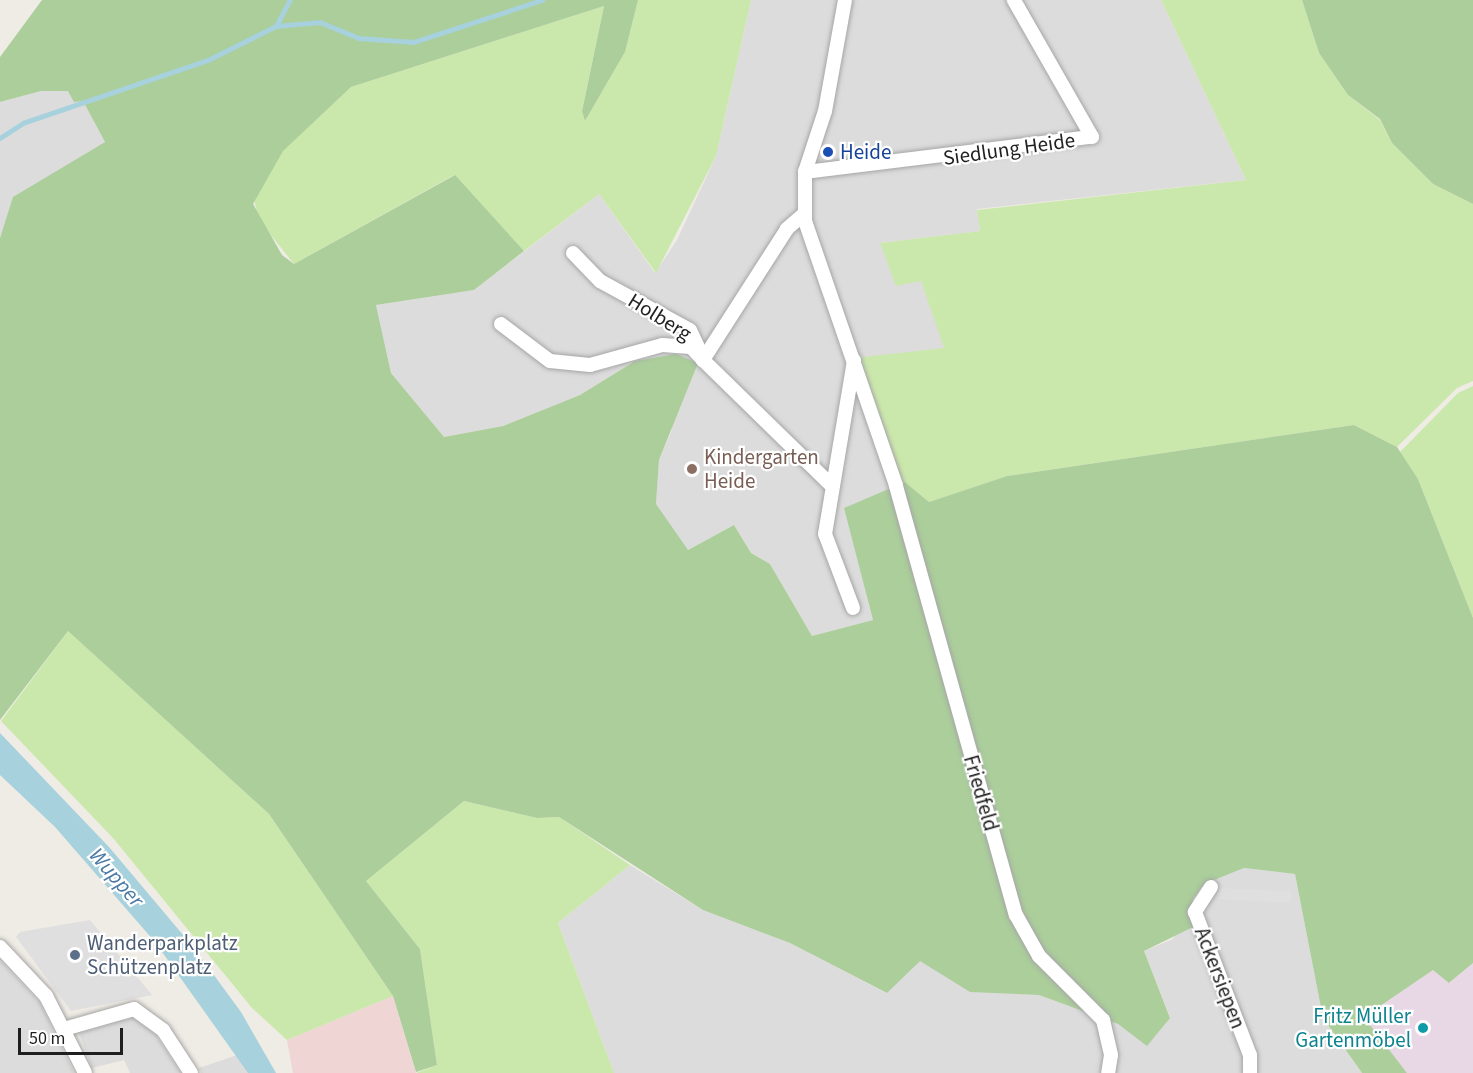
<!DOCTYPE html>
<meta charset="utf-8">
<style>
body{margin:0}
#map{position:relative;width:1473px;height:1073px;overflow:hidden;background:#efece5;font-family:"Source Sans 3",sans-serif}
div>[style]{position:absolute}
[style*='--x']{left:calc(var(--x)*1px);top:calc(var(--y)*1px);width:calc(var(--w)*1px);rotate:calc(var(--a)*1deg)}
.residential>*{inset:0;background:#dddcdc}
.commercial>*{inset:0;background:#f0d5d5}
.industrial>*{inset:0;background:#e8d7e5}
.grass>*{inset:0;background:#cbe8ac}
.forest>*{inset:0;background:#abce9b}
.parking>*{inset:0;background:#dfdfdf}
.water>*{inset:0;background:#a7d1dc}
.stream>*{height:4.5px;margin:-2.25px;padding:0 2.25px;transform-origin:2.25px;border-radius:2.25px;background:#a7d1dc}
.roads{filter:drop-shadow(0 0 2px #a6a6a6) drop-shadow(0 0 2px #a6a6a6)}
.minor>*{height:14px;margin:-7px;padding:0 7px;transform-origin:7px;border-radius:7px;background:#fff}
.dots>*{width:16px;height:16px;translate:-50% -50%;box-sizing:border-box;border:3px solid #fff;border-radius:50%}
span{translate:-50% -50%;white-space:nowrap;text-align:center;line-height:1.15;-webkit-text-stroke:4.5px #fff;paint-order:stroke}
.street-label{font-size:21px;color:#1f1f1f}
.transit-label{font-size:21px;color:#164399}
.left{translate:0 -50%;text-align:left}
.education-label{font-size:21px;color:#785e54}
.service-label{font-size:21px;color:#4e5e75}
.culture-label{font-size:21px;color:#0d838f}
.right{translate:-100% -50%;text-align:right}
.water-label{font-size:22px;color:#4a7aa4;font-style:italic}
.scale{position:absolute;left:18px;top:1028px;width:105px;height:27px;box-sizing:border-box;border:3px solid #1f1f1f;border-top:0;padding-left:8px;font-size:18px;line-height:21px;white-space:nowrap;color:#1f1f1f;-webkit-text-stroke:4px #fff;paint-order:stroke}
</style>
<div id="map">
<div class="residential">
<div style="clip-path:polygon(751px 0,1161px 0,1246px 180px,977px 209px,980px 231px,880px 243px,921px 280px,945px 348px,896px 486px,845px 508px,873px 620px,812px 636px,770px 564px,751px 553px,734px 525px,688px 550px,673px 532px,656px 504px,659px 460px,672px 430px,635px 361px,580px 395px,503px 426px,444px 437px,391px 373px,376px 305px,474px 290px,599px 194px,655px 273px,677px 240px,716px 156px)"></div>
<div style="clip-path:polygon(41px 91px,68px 91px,83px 101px,105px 142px,14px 197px,0 238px,0 102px)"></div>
<div style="clip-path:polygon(630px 865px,703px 910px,790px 943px,886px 993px,920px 960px,970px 991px,1039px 995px,1118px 1024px,1147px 1045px,1170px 1017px,1144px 951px,1173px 939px,1204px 884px,1244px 868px,1295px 874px,1323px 1018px,1362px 1073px,614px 1073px,558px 923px)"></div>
<div style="clip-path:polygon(0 960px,40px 1003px,74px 1073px,0 1073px)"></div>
<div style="clip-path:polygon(129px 1015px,149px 1025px,181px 1073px,130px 1073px,124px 1060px,92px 1068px,77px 1028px)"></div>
<div style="clip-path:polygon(237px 1055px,248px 1073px,201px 1073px,199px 1068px)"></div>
</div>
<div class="commercial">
<div style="clip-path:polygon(393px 996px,416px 1073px,293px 1073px,287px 1040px)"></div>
</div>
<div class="industrial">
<div style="clip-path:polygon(1473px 963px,1473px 1073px,1407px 1073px,1364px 1017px,1433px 970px,1450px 983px)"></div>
</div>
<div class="grass">
<div style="clip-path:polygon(638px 0,751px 0,716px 156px,656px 273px,599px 194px,524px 251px,454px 175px,294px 264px,258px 219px,254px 198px,282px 151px,351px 87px,604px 6px,582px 110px,585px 121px,625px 52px)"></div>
<div style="clip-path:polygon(1161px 0,1302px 0,1319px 53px,1348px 95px,1380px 120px,1392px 143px,1433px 184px,1473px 204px,1473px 381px,1457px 388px,1397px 447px,1354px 425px,1007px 476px,929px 502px,905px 482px,896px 486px,854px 358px,944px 348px,921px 281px,896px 286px,880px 243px,980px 231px,977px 210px,1246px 180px)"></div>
<div style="clip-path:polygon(1473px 386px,1473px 618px,1418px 479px,1400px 452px,1458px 393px)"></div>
<div style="clip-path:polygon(68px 631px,269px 814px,393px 996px,287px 1040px,252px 1008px,113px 838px,1px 721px)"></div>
<div style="clip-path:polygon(464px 801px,537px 818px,559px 817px,630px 865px,558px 923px,614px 1073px,416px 1073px,437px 1065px,420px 949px,366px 881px)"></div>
</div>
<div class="forest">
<div style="clip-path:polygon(42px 0,638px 0,625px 52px,585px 121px,582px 111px,604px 6px,351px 87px,283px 151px,253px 204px,282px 255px,294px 264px,455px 175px,524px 251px,474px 290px,376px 305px,391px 373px,444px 437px,503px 426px,580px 395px,635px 361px,676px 354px,698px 363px,659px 460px,656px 504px,688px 550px,734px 525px,751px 553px,770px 564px,812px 636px,873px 620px,844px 508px,905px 482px,929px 502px,1007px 476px,1354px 425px,1397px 447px,1418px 479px,1473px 618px,1473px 963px,1449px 983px,1433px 970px,1364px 1017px,1407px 1073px,1362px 1073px,1323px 1018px,1295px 874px,1244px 868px,1204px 884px,1193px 899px,1195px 926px,1144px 951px,1170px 1018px,1147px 1046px,1118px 1024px,1039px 995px,970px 992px,920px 961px,887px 993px,790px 943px,703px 910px,559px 817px,537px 818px,464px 801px,366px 881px,420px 949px,437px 1065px,416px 1072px,393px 996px,269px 814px,68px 631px,0 720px,0 238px,13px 197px,105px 142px,83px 101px,74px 102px,68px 91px,41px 91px,0 102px,0 57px)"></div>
<div style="clip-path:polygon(1302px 0,1473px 0,1473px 204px,1433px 184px,1392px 143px,1380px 119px,1348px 95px,1319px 53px)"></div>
</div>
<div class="parking">
<div style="clip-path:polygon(1217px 888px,1291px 891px,1291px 903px,1218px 899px)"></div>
<div style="clip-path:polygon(90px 920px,152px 995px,71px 1011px,16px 937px,20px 932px)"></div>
</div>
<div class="water">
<div style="clip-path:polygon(0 733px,109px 847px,194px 948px,241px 1012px,276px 1073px,248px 1073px,155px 942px,55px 827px,0 775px)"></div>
</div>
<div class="stream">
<div style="--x:276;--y:26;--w:30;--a:-62"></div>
<div style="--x:0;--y:138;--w:27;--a:-33"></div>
<div style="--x:23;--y:123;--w:195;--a:-18.8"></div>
<div style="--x:208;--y:60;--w:76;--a:-26.6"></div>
<div style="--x:276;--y:26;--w:44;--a:-5.2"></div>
<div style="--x:320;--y:22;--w:42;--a:22.3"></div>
<div style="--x:359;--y:38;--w:55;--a:4.2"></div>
<div style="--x:414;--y:42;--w:135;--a:-18.2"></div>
</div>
<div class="roads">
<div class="minor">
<div style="--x:845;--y:0;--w:113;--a:100.2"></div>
<div style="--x:825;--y:111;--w:64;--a:108.2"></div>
<div style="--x:805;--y:172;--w:49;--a:90"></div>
<div style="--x:805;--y:221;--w:280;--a:71"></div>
<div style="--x:896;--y:486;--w:445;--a:74.4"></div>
<div style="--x:1016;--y:915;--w:47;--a:60.7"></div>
<div style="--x:1039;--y:956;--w:91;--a:45"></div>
<div style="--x:1103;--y:1020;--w:36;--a:77"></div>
<div style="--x:1111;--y:1055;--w:18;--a:99"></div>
<div style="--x:805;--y:172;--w:289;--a:-7"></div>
<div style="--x:1092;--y:137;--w:158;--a:-119.7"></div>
<div style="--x:804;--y:214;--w:23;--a:139"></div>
<div style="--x:787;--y:229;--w:156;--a:122.7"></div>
<div style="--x:703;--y:360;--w:177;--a:44.3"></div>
<div style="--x:573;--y:253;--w:39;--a:46"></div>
<div style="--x:600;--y:281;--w:102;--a:28.6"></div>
<div style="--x:690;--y:330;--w:31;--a:65"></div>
<div style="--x:501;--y:324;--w:61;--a:37.1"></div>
<div style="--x:550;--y:361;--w:40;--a:5.7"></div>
<div style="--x:590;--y:365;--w:75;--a:-15.5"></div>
<div style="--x:662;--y:345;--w:29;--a:4"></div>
<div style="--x:691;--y:347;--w:18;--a:47"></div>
<div style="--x:853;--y:608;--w:79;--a:-110.7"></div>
<div style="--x:825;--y:534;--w:176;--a:-80.5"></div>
<div style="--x:1211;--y:887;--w:30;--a:123"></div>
<div style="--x:1195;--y:912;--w:153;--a:69"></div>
<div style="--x:1250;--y:1055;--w:18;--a:90"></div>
<div style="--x:0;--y:947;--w:67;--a:46.8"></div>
<div style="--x:46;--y:996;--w:86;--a:63.1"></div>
<div style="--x:64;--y:1029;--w:73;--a:-15.9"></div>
<div style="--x:134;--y:1009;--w:36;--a:36"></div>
<div style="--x:163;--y:1030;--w:51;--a:56.9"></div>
</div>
</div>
<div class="dots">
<div style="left:828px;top:152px;background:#1a4fb4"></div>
<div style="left:692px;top:469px;background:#8d6e63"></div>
<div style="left:75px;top:955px;background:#5c6f8a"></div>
<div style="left:1423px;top:1028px;background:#0f9aa8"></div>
</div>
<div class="street-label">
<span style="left:1009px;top:149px;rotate:-8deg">Siedlung Heide</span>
<span style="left:660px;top:317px;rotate:32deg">Holberg</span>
<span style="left:981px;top:793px;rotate:74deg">Friedfeld</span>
<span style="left:1220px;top:978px;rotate:69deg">Ackersiepen</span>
</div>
<div class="transit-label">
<span class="left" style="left:840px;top:152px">Heide</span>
</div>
<div class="education-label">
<span class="left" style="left:704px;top:469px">Kindergarten<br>Heide</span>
</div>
<div class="service-label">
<span class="left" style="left:87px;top:955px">Wanderparkplatz<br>Schützenplatz</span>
</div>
<div class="culture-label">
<span class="right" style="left:1411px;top:1028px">Fritz Müller<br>Gartenmöbel</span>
</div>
<div class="water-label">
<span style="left:116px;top:878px;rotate:49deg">Wupper</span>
</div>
<div class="scale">50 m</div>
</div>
